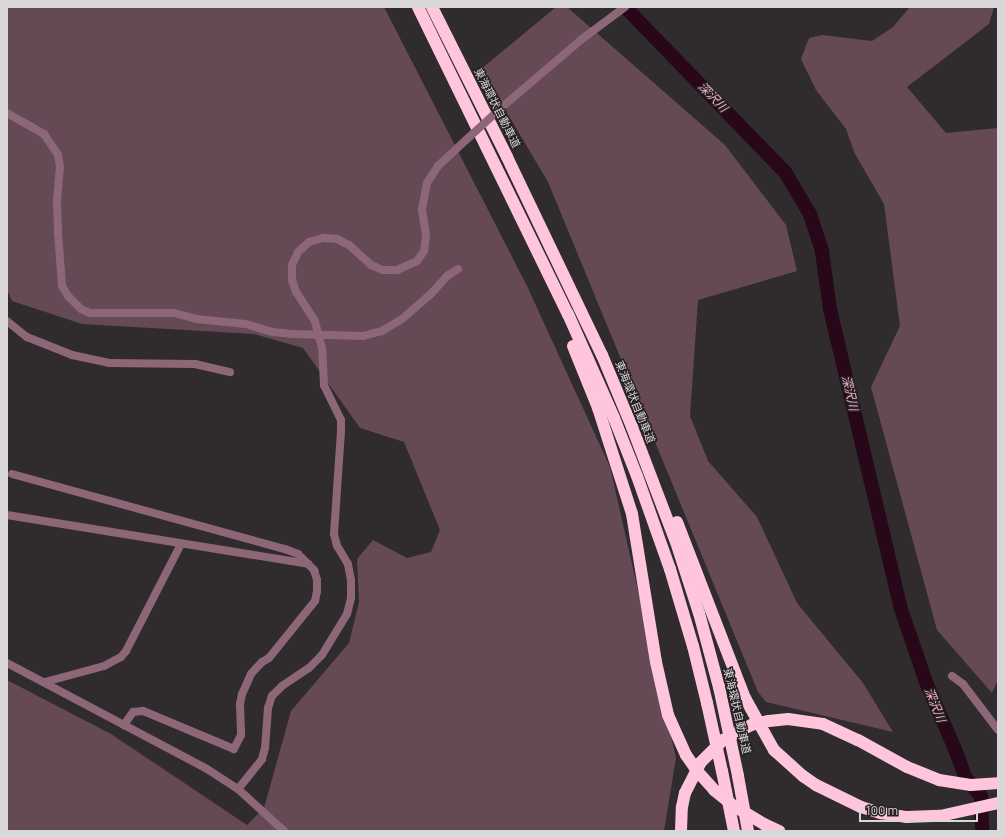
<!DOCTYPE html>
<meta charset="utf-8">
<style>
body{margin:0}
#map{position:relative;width:1005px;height:838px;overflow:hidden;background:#302b2d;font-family:Manrope,"Noto Sans JP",sans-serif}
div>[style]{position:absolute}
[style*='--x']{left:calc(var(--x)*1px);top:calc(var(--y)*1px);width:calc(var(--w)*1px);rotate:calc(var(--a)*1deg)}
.green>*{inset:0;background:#654955}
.river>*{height:14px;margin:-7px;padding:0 7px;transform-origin:7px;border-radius:7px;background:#270718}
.minor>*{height:8px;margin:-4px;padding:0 4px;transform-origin:4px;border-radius:4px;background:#8d6778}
.tertiary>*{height:8px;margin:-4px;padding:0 4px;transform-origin:4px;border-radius:4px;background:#8d6778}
.motorway>*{height:12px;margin:-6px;padding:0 6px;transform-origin:6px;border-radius:6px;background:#fec5dd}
.tertiary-bridge>*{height:8px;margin:-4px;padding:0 4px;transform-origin:4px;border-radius:4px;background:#8d6778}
.motorway-bridge>*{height:12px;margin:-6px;padding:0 6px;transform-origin:6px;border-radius:6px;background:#fec5dd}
span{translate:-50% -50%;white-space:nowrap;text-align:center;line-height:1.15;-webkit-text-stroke:3px #262123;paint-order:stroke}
.street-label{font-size:11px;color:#dad7d8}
.water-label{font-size:12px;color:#f2adcb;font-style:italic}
.frame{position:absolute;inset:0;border:8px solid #dad7d8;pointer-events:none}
.scale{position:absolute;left:859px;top:804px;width:119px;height:18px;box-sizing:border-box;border:2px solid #dad7d8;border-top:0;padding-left:5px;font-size:12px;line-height:14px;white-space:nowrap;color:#dad7d8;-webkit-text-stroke:3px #262123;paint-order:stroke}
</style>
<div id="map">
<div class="green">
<div style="clip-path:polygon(7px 7px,384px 7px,527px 286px,610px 467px,676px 758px,664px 831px,7px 831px,7px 680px,111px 734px,247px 825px,264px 808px,291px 711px,349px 643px,359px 602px,357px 559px,373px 540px,407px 558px,431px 552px,440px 530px,404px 442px,360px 428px,303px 348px,254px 334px,82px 324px,12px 301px,7px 290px)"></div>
<div style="clip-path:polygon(556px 7px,567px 7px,725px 145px,786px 225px,797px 271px,698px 300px,690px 416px,708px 461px,757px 517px,797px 603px,863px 683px,893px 732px,766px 702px,758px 692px,548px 182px,481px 69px)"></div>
<div style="clip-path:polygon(910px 7px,994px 7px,989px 24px,907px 87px,946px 133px,998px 128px,998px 680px,992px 693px,937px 630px,871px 387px,900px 326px,884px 204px,854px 152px,846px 129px,816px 90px,801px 59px,809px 38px,822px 35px,872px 41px,893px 27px)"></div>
</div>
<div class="river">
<div style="--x:625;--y:7;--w:230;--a:45.9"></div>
<div style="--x:785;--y:172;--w:49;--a:59.2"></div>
<div style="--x:810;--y:214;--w:40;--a:72"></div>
<div style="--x:822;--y:252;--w:58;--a:82"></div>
<div style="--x:830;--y:309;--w:308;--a:76.7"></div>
<div style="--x:901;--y:609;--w:80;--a:71.1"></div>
<div style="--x:927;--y:685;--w:70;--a:66.4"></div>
<div style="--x:955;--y:749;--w:30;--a:70"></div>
<div style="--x:965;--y:777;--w:26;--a:51"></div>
<div style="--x:981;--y:797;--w:34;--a:88"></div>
</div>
<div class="minor">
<div style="--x:7;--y:113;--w:43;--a:29.6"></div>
<div style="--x:44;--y:134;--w:25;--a:56"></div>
<div style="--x:58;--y:155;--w:11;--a:80"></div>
<div style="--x:60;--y:166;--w:36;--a:95"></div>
<div style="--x:57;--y:202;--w:30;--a:88"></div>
<div style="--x:58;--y:232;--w:54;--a:85.8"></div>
<div style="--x:62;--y:286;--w:12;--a:59"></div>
<div style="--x:68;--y:296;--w:18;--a:45"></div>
<div style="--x:81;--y:309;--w:10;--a:24"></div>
<div style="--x:90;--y:313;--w:84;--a:0"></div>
<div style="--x:174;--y:313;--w:23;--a:15"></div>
<div style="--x:196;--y:319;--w:50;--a:5.7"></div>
<div style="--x:246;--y:324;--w:28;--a:17"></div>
<div style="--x:273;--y:332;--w:19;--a:6"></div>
<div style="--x:292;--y:334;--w:71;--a:1.6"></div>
<div style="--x:363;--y:336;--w:20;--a:-15"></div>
<div style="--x:382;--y:331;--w:23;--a:-31"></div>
<div style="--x:402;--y:319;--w:37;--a:-41"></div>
<div style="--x:430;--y:295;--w:25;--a:-48"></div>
<div style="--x:447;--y:276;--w:13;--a:-32"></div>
<div style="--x:7;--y:321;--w:26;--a:39"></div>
<div style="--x:27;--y:337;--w:48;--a:21.8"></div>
<div style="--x:72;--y:355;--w:38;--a:12"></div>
<div style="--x:109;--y:363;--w:86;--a:0.7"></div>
<div style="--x:195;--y:364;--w:36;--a:13"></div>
<div style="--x:12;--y:474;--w:283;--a:15.4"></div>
<div style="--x:285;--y:549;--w:14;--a:21"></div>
<div style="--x:298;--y:554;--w:23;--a:45"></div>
<div style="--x:314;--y:570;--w:10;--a:73"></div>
<div style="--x:317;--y:580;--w:11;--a:90"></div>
<div style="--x:317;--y:591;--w:10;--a:101"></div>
<div style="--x:315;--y:601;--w:73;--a:128.9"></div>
<div style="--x:269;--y:658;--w:8;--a:150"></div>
<div style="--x:262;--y:662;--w:16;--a:133"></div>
<div style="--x:251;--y:674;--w:22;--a:114"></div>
<div style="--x:242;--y:694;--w:10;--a:101"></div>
<div style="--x:240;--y:704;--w:31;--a:88"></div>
<div style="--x:241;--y:735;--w:16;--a:117"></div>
<div style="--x:234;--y:749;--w:99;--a:-157.3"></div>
<div style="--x:143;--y:711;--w:10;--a:174"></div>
<div style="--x:133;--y:712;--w:16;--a:125"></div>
<div style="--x:7;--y:515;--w:305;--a:9.2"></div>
<div style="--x:952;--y:676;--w:14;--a:36"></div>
<div style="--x:963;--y:684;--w:58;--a:52.7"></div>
<div style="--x:45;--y:682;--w:61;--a:-15.2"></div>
<div style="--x:104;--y:666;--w:19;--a:-28"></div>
<div style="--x:121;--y:657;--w:8;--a:-50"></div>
<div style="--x:126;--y:651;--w:120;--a:-62.8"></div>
</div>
<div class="tertiary">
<div style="--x:501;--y:108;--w:106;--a:-40.4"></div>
<div style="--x:582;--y:39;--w:54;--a:-36.7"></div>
<div style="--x:7;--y:663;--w:226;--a:27.9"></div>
<div style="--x:207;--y:769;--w:37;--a:33"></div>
<div style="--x:238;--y:789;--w:62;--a:42.4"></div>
<div style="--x:238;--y:789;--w:38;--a:-51"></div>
<div style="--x:262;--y:759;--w:11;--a:-75"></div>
<div style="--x:265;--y:748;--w:40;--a:-85.7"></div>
<div style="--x:268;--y:708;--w:13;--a:-72"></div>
<div style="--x:272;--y:696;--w:14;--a:-45"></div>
<div style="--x:282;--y:686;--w:32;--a:-34"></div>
<div style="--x:309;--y:668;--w:18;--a:-45"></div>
<div style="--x:322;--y:655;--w:48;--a:-58.6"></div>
<div style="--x:347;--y:614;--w:16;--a:-76"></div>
<div style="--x:351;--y:598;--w:18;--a:-90"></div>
<div style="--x:351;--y:580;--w:16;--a:-101"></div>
<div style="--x:348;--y:564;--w:21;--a:-121"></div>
<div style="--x:337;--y:546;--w:12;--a:-104"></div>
<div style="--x:334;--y:534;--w:104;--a:-86.1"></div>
<div style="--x:341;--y:430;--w:10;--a:-90"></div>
<div style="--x:341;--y:420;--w:39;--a:-116"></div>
<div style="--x:324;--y:385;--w:37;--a:-93"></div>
<div style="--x:322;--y:348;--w:28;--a:-105"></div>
<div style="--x:315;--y:321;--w:35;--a:-123"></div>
<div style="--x:296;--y:292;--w:13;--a:-108"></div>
<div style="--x:292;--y:280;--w:15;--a:-90"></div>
<div style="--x:292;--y:265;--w:14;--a:-65"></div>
<div style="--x:298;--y:252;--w:15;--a:-42"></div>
<div style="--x:309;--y:242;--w:15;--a:-16"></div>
<div style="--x:323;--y:238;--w:14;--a:4"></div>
<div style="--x:337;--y:239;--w:13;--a:27"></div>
<div style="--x:349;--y:245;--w:30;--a:42"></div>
<div style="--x:371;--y:265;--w:13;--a:23"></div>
<div style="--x:383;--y:270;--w:14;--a:0"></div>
<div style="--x:397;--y:270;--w:22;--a:-24"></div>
<div style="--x:417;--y:261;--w:12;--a:-55"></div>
<div style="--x:424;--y:251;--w:16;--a:-83"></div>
<div style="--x:426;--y:235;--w:26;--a:-99"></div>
<div style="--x:422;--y:209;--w:26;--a:-79"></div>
<div style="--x:427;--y:183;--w:20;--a:-57"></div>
<div style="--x:438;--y:166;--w:38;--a:-43"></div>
</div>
<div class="motorway">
<div style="--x:418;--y:7;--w:342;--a:64"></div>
<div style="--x:568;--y:314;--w:114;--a:66.1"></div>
<div style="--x:614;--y:418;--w:62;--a:68.4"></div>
<div style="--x:637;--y:476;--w:99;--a:70.5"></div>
<div style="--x:670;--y:569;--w:80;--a:73.4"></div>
<div style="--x:693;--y:646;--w:59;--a:76.2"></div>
<div style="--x:432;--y:7;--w:168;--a:63.4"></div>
<div style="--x:507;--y:157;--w:220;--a:64.4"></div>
<div style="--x:602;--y:355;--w:78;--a:67.4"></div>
<div style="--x:632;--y:427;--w:123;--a:69.1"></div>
<div style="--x:676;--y:542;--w:75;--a:72.1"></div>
<div style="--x:699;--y:613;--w:77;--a:74.9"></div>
<div style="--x:573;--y:346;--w:67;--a:68"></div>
<div style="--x:598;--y:408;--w:111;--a:72.2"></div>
<div style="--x:632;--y:514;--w:150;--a:80.8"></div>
<div style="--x:656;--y:662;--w:54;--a:77.2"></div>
<div style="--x:677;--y:522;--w:189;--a:68.9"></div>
<div style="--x:722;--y:771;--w:61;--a:78.7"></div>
<div style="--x:738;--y:776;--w:56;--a:79.7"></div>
<div style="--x:816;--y:785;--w:50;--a:26.1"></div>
<div style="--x:861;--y:807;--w:21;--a:17"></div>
<div style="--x:881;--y:813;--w:26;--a:9"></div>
<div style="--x:907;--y:817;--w:33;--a:-2"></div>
<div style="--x:940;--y:816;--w:59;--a:-12.6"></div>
<div style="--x:764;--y:824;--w:17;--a:25"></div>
<div style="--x:681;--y:831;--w:24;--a:-88"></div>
<div style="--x:682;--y:807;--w:14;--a:-78"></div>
<div style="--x:685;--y:793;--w:34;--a:-63"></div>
<div style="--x:700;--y:763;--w:33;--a:-45"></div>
<div style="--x:723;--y:740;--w:32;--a:-28"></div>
<div style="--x:751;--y:725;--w:18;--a:-13"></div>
<div style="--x:769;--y:721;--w:19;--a:-6"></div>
<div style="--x:788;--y:719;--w:35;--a:8"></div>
<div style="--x:823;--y:724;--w:38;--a:25"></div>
<div style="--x:858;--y:740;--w:56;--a:28.9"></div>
<div style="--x:907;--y:767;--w:35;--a:22"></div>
<div style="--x:939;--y:780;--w:32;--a:9"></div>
<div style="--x:971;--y:785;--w:27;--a:-4"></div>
</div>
<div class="tertiary-bridge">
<div style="--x:466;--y:140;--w:47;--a:-42.4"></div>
</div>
<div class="motorway-bridge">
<div style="--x:719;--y:687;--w:91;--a:77.9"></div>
<div style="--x:745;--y:698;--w:60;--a:60.9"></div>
<div style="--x:774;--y:750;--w:39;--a:42"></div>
<div style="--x:803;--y:776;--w:16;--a:35"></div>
<div style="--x:707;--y:703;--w:70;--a:77.6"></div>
<div style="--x:668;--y:715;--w:44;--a:65.8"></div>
<div style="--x:686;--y:755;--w:21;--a:55"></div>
<div style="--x:698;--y:772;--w:24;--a:48"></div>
<div style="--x:714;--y:790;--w:26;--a:39"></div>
<div style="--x:734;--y:806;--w:35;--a:31"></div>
</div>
<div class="street-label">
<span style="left:497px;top:108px;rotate:63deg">東海環状自動車道</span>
<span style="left:635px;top:402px;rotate:68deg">東海環状自動車道</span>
<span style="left:737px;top:711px;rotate:77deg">東海環状自動車道</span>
</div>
<div class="water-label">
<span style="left:713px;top:97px;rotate:46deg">深沢川</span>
<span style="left:850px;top:393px;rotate:77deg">深沢川</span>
<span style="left:935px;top:705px;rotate:68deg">深沢川</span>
</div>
<div class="frame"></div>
<div class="scale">100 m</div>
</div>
